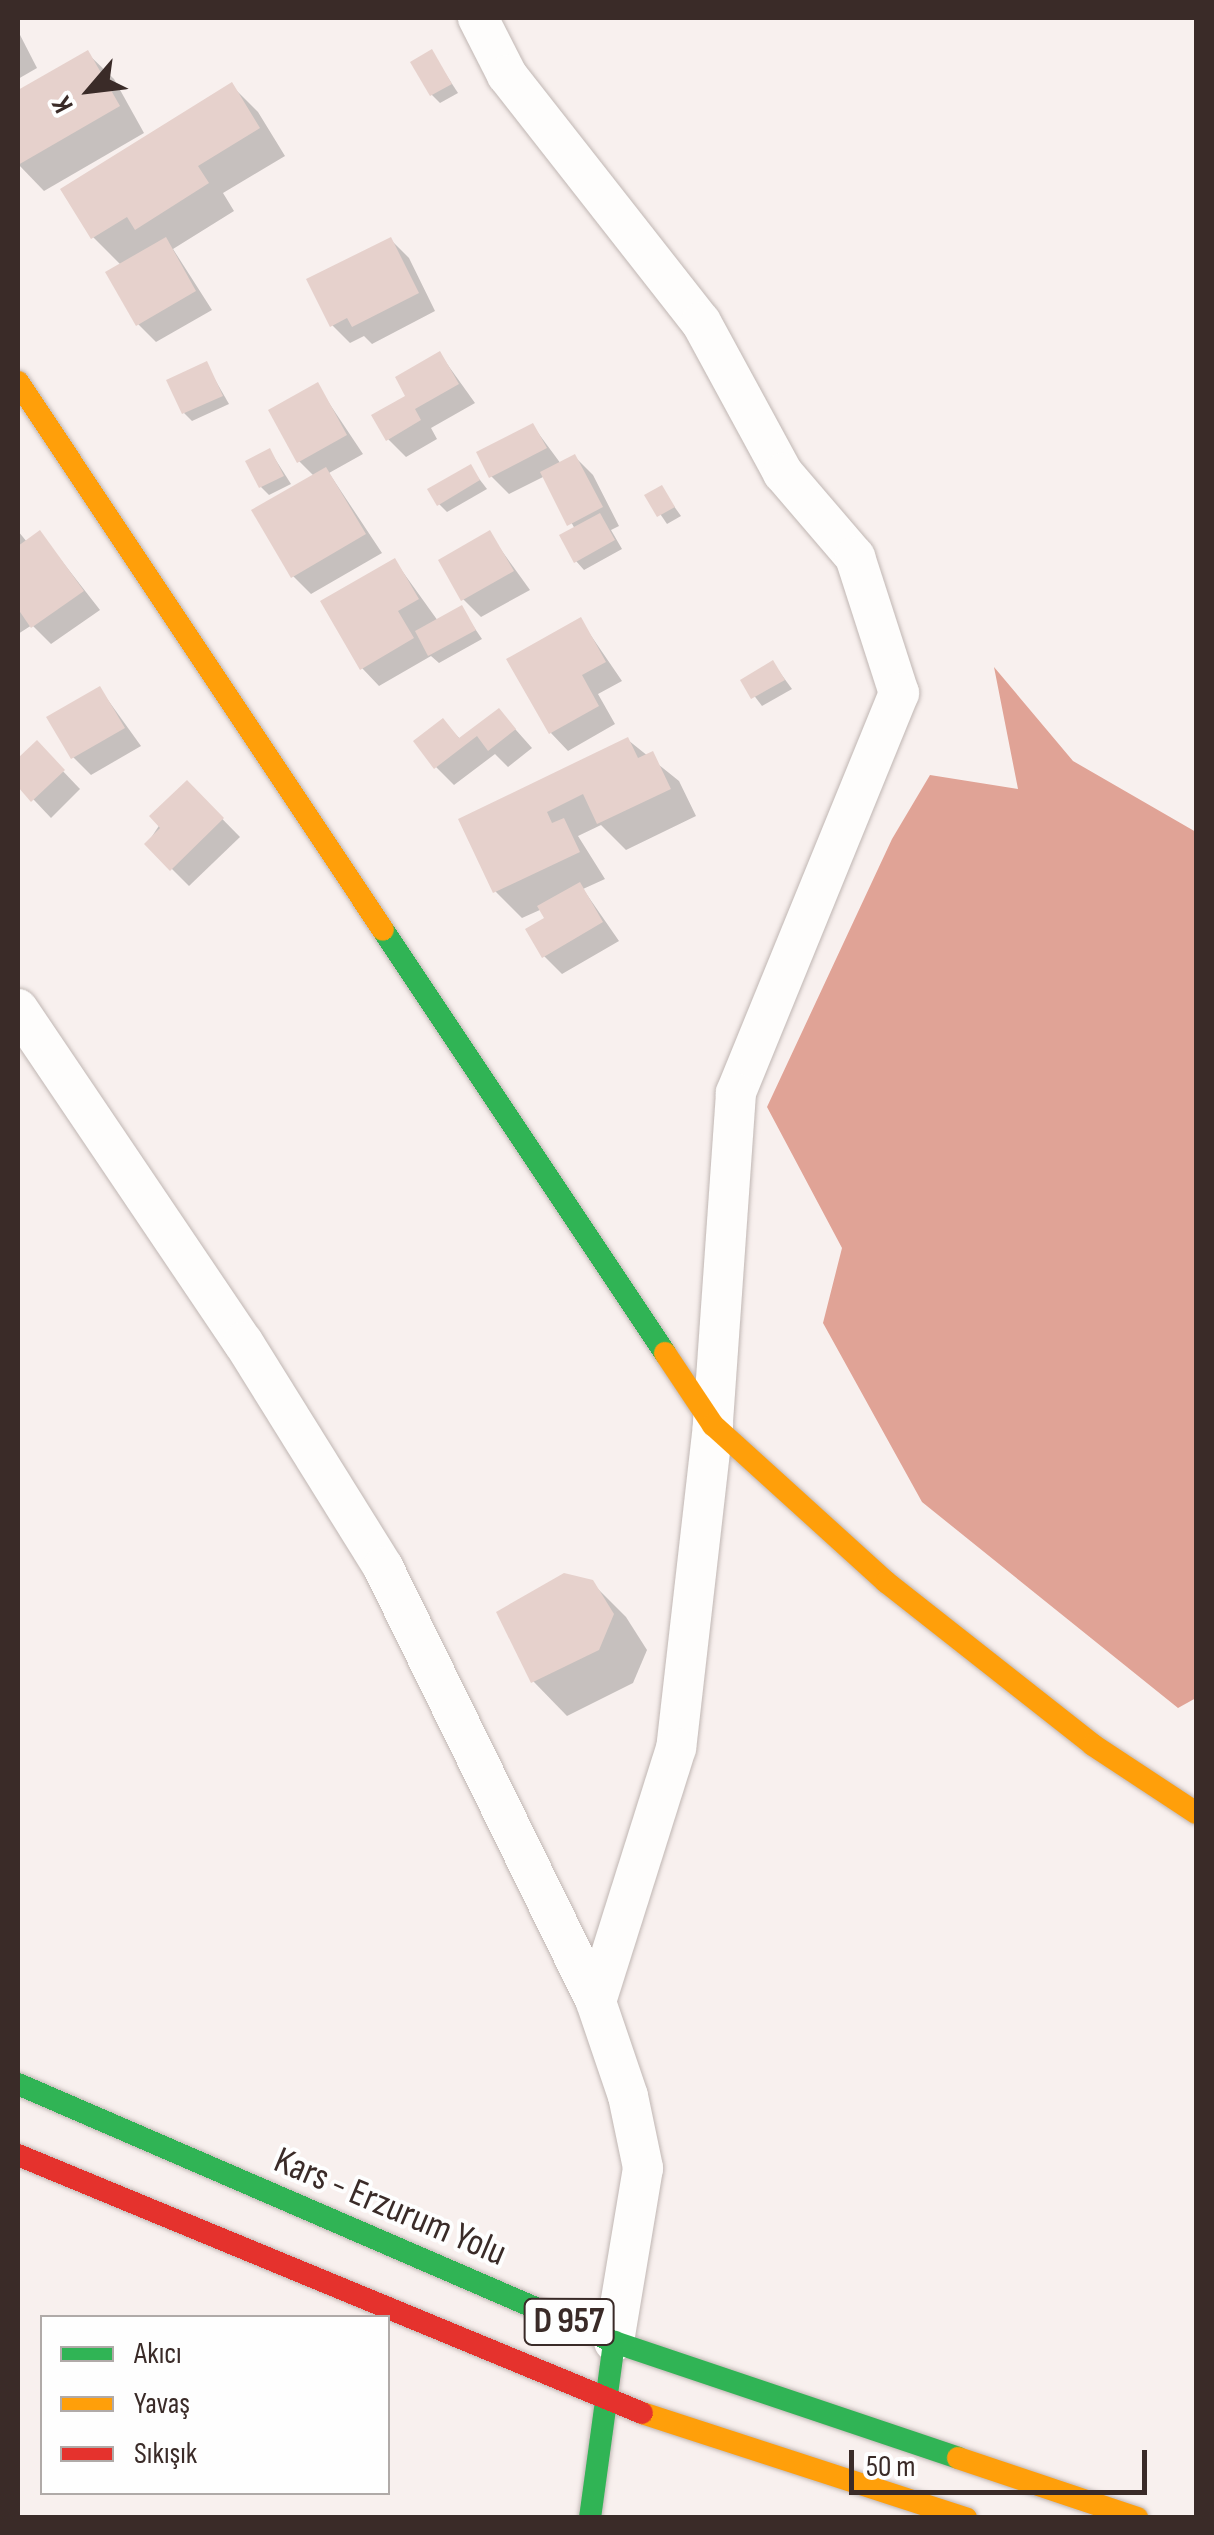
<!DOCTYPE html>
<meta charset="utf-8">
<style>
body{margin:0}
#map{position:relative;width:1214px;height:2535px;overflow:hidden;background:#f8f0ee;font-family:"Sofia Sans Condensed",sans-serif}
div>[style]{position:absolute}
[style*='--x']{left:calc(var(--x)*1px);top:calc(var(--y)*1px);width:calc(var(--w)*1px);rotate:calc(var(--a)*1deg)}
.water>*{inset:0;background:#e0a396}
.shadow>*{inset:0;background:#0003}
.building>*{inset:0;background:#e6d1cc}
.roads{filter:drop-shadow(0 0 2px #c0b6b3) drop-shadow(0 0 2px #c0b6b3)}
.street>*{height:40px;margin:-20px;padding:0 20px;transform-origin:20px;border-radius:20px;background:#fefdfc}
.fast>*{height:22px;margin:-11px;padding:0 11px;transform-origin:11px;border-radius:11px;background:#30b455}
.slow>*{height:22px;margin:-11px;padding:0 11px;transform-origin:11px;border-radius:11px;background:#ff9f0a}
.jam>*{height:22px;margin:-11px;padding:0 11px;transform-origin:11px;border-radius:11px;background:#e5322d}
span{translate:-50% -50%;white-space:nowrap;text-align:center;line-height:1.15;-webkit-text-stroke:8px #fefefe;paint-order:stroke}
.shield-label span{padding:2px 8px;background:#fefefe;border:2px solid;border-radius:8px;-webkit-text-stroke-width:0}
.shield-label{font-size:35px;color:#3a2b28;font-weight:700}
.street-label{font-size:38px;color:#3a2b28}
.frame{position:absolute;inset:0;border:20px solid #3a2b28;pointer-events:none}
.legend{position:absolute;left:40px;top:2315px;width:350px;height:180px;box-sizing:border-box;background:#fefefe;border:2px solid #b0aaa8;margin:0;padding:12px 18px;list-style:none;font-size:30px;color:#3a2b28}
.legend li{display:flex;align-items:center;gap:20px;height:50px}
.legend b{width:50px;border:2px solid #b0aaa8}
.north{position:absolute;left:40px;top:40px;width:100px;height:100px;-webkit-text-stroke:8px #fefefe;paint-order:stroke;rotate:242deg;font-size:28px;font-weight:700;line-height:40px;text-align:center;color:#3a2b28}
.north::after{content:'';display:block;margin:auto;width:35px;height:45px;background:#3a2b28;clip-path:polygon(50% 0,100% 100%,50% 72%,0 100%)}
.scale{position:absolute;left:849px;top:2450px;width:298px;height:45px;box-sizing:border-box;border:5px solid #3a2b28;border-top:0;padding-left:12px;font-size:30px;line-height:35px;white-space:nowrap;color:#3a2b28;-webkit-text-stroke:8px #fefefe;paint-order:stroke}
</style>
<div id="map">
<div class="water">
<div style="clip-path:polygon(994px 667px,1073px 761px,1196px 832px,1196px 1698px,1178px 1708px,922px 1502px,823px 1323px,842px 1248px,767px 1107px,892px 839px,930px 775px,1018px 789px)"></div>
</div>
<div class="shadow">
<div style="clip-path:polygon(18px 31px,37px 68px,18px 79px)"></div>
<div style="clip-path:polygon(87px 53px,114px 79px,144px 133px,44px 191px,18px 164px,18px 93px)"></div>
<div style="clip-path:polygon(432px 53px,458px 93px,440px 103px,432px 95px)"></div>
<div style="clip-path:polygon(232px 86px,258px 112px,285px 156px,223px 193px,234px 211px,173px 249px,212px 310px,156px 342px,138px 324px,122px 266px,93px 237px)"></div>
<div style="clip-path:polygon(391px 240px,409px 258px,435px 311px,372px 344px,364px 336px,350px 343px,332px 325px)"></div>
<div style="clip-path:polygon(440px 354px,475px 403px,431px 428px,437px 439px,406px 457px,388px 439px)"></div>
<div style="clip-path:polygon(206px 364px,229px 404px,192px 421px,184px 413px)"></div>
<div style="clip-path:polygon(317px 385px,363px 454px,329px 473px,382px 553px,311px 594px,293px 576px,314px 476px,299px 461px)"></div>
<div style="clip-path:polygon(533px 426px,561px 464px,575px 457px,593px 475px,619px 526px,611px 530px,622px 549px,584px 570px,576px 561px,575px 529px,545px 476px,509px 494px,491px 476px)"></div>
<div style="clip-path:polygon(270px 451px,291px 484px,269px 495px,261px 487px)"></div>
<div style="clip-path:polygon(470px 467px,487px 489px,447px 512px,439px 504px)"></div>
<div style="clip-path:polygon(661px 488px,681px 516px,667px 524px,648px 496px)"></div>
<div style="clip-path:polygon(18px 531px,27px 542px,40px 533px,100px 610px,51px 644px,32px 625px,18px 634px)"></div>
<div style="clip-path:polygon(489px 533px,530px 590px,481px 617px,463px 599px)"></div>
<div style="clip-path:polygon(395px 561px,438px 621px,461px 608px,482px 639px,439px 663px,431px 656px,379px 686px,362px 668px)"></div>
<div style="clip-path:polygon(581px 621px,622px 681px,598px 694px,615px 724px,568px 751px,551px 733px)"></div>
<div style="clip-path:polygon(773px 663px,792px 689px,762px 706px,743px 681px)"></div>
<div style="clip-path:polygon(100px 689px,141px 746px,91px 775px,73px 757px)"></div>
<div style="clip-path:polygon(499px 711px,532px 748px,508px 767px,495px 754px,454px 785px,436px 767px,443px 721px,461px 740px)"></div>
<div style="clip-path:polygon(628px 740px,679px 781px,696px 816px,626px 850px,601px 825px,578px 836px,605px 879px,583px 889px,619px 941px,562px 974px,544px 956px,548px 919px,542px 909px,522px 918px,496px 892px,462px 820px)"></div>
<div style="clip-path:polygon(37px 744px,80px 789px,51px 818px,18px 783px,18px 762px)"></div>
<div style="clip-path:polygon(187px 783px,240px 837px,189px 886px,147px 844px)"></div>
<div style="clip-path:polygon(591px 1582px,626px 1617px,647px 1650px,633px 1683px,567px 1716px,533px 1681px)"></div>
</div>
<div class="building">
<div style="clip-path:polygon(432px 49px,452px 84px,430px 96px,410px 62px)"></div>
<div style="clip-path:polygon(88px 50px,120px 106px,18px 165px,18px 90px)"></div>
<div style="clip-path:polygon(232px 82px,260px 128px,198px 166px,209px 183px,135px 230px,127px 217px,91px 239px,60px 189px)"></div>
<div style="clip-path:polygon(166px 237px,196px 291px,136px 326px,105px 272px)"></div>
<div style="clip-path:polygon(391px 237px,419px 293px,352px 327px,347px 318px,330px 327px,306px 279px)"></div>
<div style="clip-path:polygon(440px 351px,459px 384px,415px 409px,421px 420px,386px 441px,371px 415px,405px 396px,395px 377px)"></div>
<div style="clip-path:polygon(207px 361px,223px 396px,182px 414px,166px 380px)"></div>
<div style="clip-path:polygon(318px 382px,347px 435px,297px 463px,268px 410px)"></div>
<div style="clip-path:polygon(533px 423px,547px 448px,489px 478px,476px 452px)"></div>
<div style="clip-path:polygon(270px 448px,284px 476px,259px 488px,245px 461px)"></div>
<div style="clip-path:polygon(575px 454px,603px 507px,567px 526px,540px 472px)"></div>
<div style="clip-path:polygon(471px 464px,480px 480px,437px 506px,427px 489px)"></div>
<div style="clip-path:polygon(326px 467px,366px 534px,291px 578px,251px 510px)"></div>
<div style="clip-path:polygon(662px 485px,675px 507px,657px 517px,644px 495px)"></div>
<div style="clip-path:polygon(600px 513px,615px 540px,574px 563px,559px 535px)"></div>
<div style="clip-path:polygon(40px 530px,84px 591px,31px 628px,18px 609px,18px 546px)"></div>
<div style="clip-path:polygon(490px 530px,514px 571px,461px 601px,438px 560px)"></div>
<div style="clip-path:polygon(395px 558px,419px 599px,398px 611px,414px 638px,360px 670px,320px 601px)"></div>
<div style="clip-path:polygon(462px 605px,476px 630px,428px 656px,415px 631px)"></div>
<div style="clip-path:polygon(581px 617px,606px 662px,582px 675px,599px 706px,549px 734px,506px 659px)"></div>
<div style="clip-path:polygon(773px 660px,785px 680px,751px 699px,740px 680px)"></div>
<div style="clip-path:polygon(100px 686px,125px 728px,71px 759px,46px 717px)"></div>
<div style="clip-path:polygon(499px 708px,516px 729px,488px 751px,477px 736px,434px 769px,413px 741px,443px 718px,459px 738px)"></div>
<div style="clip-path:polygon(628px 737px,638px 758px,653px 751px,671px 789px,597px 824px,583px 794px,547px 812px,552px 823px,564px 818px,580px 852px,493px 893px,458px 819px)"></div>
<div style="clip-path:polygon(37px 740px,65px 770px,31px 802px,18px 787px,18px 758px)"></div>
<div style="clip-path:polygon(187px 780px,224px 818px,170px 871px,144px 844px,160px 828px,149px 816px)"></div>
<div style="clip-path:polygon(580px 882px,603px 922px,542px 958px,525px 929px,544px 918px,537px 906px)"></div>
<div style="clip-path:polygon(564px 1573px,593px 1580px,614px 1614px,599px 1650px,531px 1683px,496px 1612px)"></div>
</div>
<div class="roads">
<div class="street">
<div style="--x:478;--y:18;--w:64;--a:63"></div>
<div style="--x:507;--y:75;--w:314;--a:51.9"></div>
<div style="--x:701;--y:322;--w:172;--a:61.5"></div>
<div style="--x:783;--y:473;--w:111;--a:49.4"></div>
<div style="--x:855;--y:557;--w:143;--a:72.1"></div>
<div style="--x:899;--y:693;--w:432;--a:112.2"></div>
<div style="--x:736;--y:1093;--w:333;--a:94"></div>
<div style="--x:713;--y:1425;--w:325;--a:96.5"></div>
<div style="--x:676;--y:1748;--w:266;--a:107.5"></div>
<div style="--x:18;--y:1009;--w:402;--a:56"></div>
<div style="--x:243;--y:1342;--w:265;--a:58.1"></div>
<div style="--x:383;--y:1567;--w:484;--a:63.9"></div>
<div style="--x:596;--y:2002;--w:99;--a:71.2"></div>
<div style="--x:628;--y:2096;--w:74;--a:78.2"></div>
<div style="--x:643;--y:2168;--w:176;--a:99.5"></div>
</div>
<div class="fast">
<div style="--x:383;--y:930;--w:508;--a:56.31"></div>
<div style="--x:18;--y:2084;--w:649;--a:23.41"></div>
<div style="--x:614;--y:2342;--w:363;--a:18.6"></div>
<div style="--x:590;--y:2518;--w:178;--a:-82.2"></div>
</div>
<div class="slow">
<div style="--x:18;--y:382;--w:658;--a:56.33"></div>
<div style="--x:665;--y:1353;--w:87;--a:56.3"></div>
<div style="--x:713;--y:1425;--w:234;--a:42.2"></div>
<div style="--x:886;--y:1582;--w:263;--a:38.2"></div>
<div style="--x:1093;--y:1745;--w:123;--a:33.4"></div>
<div style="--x:642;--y:2413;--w:341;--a:18"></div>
<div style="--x:958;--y:2458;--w:189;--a:18.5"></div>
</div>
<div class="jam">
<div style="--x:18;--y:2155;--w:675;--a:22.46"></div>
</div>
</div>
<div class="shield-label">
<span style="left:569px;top:2322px">D 957</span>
</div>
<div class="street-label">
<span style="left:390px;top:2207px;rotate:23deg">Kars - Erzurum Yolu</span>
</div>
<div class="frame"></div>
<ul class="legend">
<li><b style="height:12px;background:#30b455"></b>Akıcı</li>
<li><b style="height:12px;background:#ff9f0a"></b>Yavaş</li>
<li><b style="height:12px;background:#e5322d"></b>Sıkışık</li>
</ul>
<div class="north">K</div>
<div class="scale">50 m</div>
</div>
